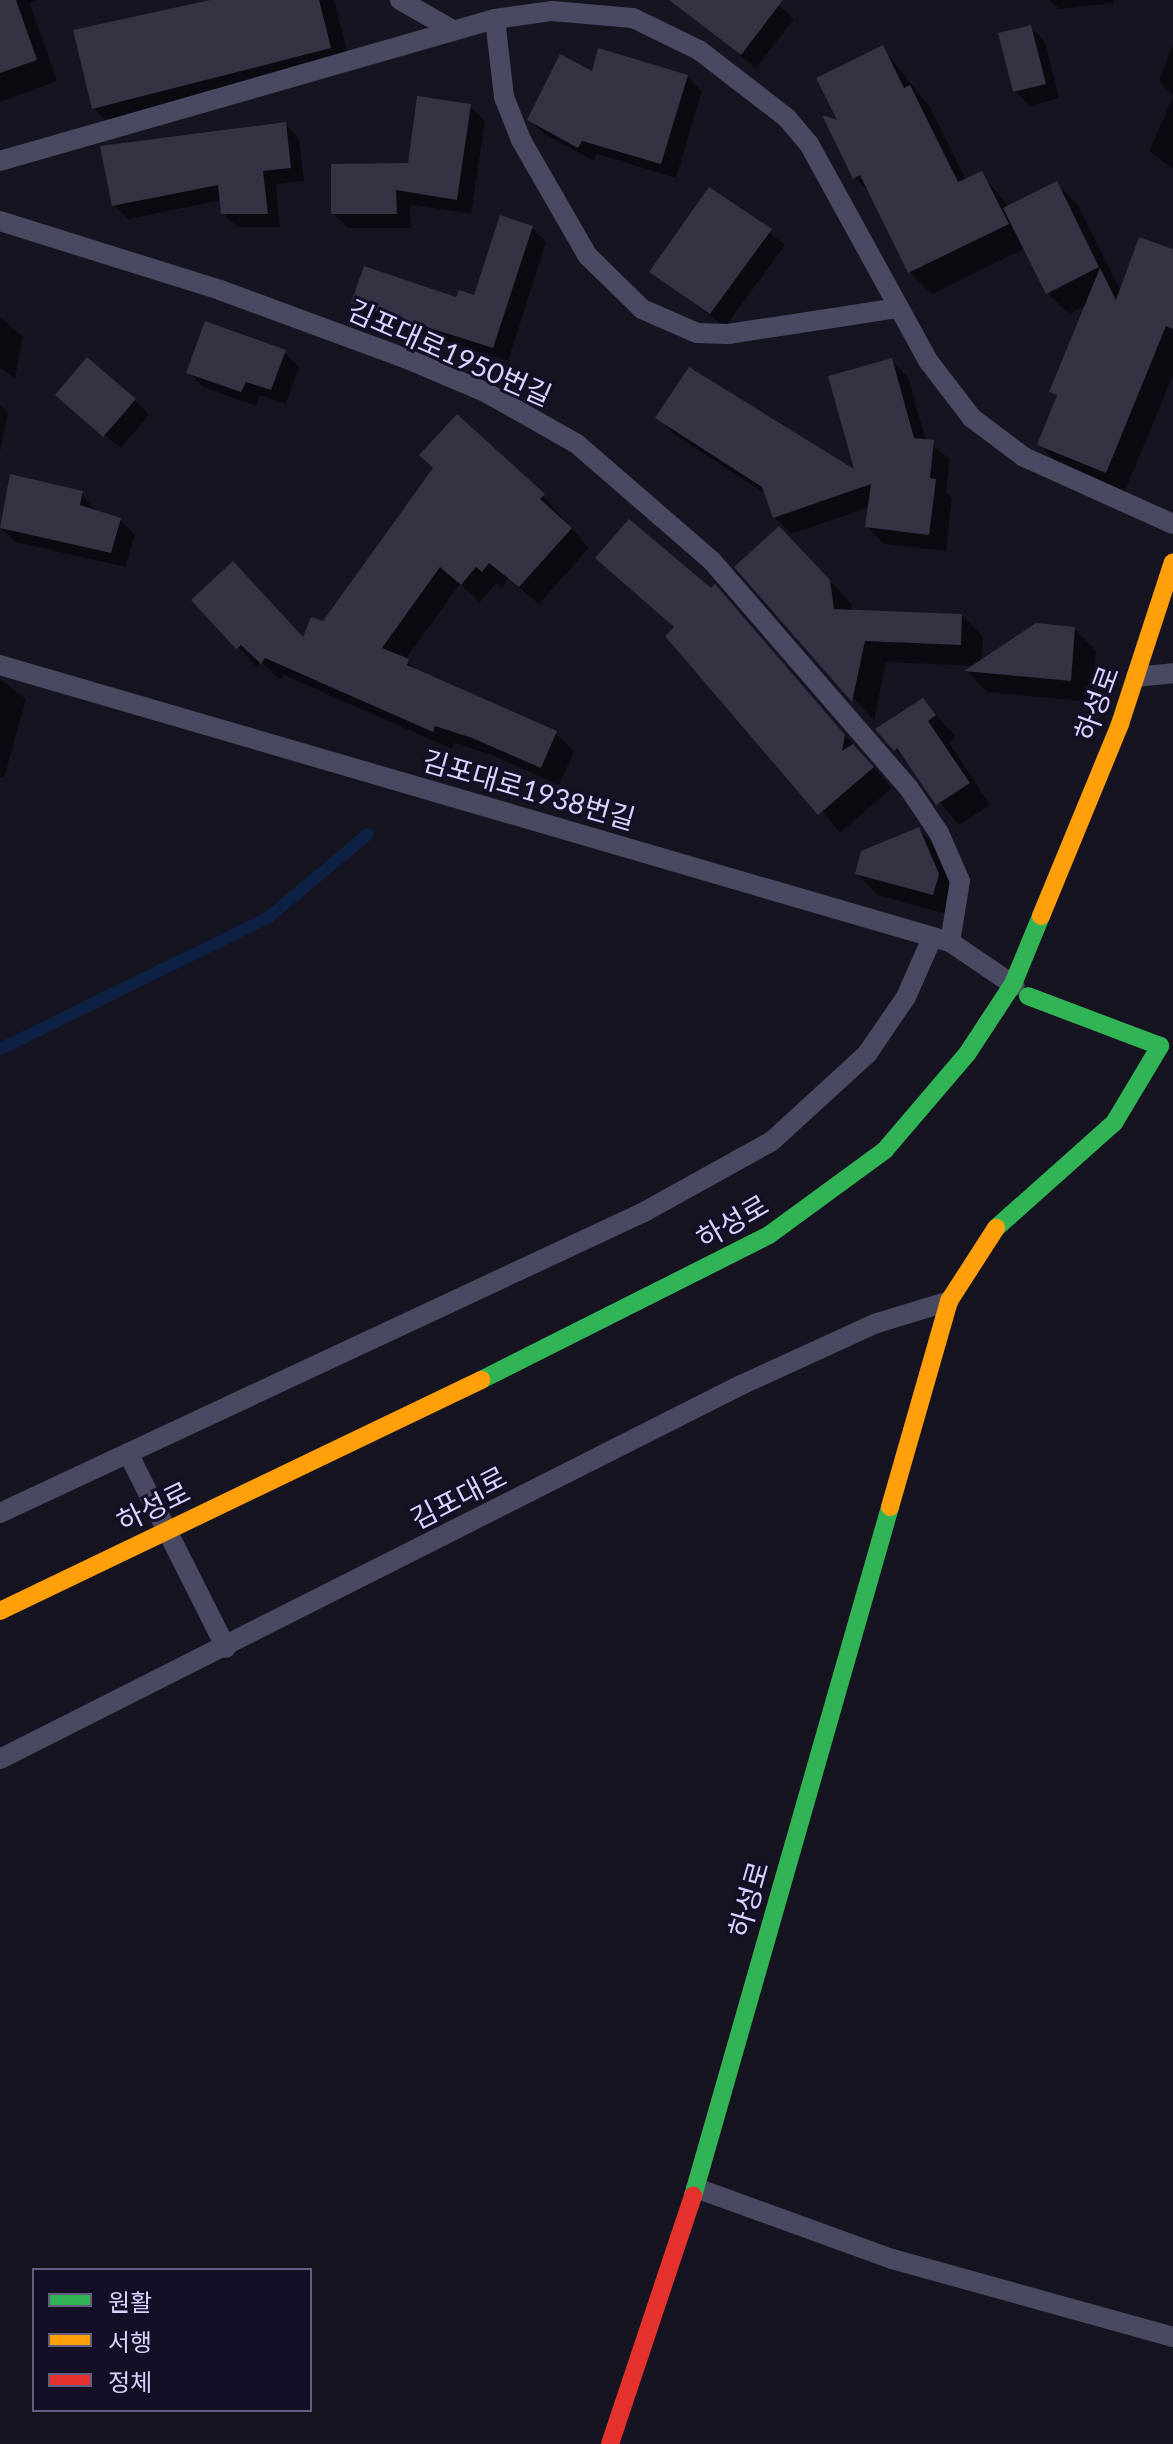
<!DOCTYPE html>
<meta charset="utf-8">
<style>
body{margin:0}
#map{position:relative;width:1173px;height:2444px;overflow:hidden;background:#161421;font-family:Lato,"Noto Sans KR",sans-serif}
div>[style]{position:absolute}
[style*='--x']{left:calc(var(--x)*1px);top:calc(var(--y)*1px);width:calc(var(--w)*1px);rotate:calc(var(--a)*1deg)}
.shadow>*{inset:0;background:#0007}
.stream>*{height:12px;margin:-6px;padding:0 6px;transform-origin:6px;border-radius:6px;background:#0d2144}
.building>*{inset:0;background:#343243}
.lane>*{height:20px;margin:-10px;padding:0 10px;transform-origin:10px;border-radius:10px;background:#4a4962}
.fast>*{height:18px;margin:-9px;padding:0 9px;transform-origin:9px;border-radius:9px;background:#30b455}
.slow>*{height:18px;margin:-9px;padding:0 9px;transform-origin:9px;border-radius:9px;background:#ff9f0a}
.jam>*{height:18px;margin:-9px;padding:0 9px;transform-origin:9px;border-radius:9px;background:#e5322d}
span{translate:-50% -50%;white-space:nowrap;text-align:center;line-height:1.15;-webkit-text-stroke:6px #130f26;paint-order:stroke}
.street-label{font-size:28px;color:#d9d4ff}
.legend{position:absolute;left:32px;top:2268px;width:280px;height:144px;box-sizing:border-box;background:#130f26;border:2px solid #625e7d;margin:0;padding:10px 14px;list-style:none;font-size:24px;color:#d9d4ff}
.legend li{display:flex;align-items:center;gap:16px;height:40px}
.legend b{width:40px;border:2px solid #625e7d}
</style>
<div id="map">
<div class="shadow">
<div style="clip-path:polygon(0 0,38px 0,30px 4px,57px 81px,0 102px)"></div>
<div style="clip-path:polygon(210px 0,334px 0,352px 69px,115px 130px,94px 108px,75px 32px)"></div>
<div style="clip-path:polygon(696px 0,773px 0,794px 19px,756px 68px,687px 12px)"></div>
<div style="clip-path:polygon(1050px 0,1113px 0,1114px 3px,1059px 9px)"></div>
<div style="clip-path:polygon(1031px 28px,1045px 42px,1059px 98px,1030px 106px,1015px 91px)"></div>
<div style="clip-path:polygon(1173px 45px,1173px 95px,1159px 81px)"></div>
<div style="clip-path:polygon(883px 48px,931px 109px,966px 180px,981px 173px,1009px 207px,1057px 184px,1078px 205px,1121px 291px,1173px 251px,1173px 375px,1125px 491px,1059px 464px,1039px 445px,1058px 398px,1052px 391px,1087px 305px,1069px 314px,1047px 292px,1025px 248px,932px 294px,910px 272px,872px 194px,855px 178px,841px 123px)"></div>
<div style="clip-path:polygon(593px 74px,687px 77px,702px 91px,676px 178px,597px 154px,594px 161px,544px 134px,529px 120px)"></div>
<div style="clip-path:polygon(1173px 97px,1173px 169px,1149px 151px)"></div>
<div style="clip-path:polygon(470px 106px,485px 121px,471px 214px,410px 204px,411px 228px,348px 228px,333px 213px,410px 165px)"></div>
<div style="clip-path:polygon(285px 124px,299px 138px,304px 181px,276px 184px,280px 227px,237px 227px,223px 213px,222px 200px,128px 219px,114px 205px)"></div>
<div style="clip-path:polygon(709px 189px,785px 245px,725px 327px,652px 272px)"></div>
<div style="clip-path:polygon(532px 228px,546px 242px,508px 361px,368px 317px,354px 303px,476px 298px)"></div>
<div style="clip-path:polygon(0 317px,23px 337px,15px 378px,0 368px)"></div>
<div style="clip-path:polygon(284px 352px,299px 367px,286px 404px,260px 395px,256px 406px,203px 387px,189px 372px)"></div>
<div style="clip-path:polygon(891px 360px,908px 377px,926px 441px,950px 459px,946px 492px,952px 498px,946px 551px,884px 544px,867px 527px,870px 507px,791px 534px,774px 517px,766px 494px,675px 435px,658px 418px,857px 474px)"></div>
<div style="clip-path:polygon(135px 400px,149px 415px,121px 448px,72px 410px)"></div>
<div style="clip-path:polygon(0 405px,8px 413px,0 452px)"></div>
<div style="clip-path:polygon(82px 493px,96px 512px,120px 520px,135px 535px,125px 567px,16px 542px,1px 528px)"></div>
<div style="clip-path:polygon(543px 496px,589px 548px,539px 604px,508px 579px,501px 588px,496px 583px,480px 602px,460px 584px,405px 660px,419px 672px,555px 733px,574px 751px,559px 785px,492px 755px,454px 743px,452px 749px,284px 675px,280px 680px,261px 661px,256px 666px,194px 600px,304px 639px)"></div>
<div style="clip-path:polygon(800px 550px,851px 603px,852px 611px,962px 615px,983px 637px,982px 661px,1074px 629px,1096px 651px,1092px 702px,987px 692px,967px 671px,975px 666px,886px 662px,874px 721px,737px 567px)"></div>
<div style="clip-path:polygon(598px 558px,711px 591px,715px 587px,892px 788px,840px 833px,676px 628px)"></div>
<div style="clip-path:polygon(0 679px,26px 699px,4px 778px,0 777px)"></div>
<div style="clip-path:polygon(923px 700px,956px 737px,949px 743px,990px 805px,959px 825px,895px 749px)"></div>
<div style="clip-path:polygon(919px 829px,940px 851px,960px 897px,954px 916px,878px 895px,857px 874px)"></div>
</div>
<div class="stream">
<div style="--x:0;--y:1049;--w:300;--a:-26.1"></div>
<div style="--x:269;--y:917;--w:129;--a:-40"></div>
</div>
<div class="building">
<div style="clip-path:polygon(0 0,16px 0,37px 60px,0 73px)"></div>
<div style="clip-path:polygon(210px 0,319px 0,331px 48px,92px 109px,73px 30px)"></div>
<div style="clip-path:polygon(669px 0,783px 0,741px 55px)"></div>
<div style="clip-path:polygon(1031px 25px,1046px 84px,1013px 92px,998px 33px)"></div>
<div style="clip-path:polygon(883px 45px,904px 88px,910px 85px,958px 182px,982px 171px,1009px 224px,908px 273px,860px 175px,853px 179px,822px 115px,837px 120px,816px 78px)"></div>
<div style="clip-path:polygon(598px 48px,688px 75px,661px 164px,582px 141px,578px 148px,527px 120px,560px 54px,592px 71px)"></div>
<div style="clip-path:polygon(417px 96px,471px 104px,457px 200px,396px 190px,397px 214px,331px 214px,331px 164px,408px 163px)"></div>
<div style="clip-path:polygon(286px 122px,291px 168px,263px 171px,268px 214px,221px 214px,218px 185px,112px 206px,100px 146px)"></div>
<div style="clip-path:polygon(1057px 181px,1099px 267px,1046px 294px,1003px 208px)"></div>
<div style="clip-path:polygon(709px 187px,772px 229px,710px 314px,649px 272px)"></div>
<div style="clip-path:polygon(500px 215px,533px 226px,493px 348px,351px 303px,364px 266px,456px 297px,459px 290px,474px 295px)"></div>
<div style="clip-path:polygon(1139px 237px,1173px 249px,1173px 329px,1166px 326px,1106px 473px,1037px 445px,1057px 395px,1049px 392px,1100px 268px,1116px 300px)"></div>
<div style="clip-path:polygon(205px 321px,286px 350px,271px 390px,246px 382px,241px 392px,186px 373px)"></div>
<div style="clip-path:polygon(87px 357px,136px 399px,103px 437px,55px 395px)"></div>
<div style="clip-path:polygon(892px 358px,914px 438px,934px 440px,930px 478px,936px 479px,929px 535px,865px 527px,871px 484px,773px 518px,762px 487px,655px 418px,689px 367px,854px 469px,828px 376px)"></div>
<div style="clip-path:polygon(457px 414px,545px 494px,540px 499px,572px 528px,519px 587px,489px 563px,482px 572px,476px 567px,461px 585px,440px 567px,382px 648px,409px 659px,407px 665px,557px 731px,541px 768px,472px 738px,435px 726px,433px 732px,265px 658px,261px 664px,241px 645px,236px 649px,191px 600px,233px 561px,303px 637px,311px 617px,323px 621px,433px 468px,419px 455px)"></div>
<div style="clip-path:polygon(10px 474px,83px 491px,80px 505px,121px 518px,111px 553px,0 528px)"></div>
<div style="clip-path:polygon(629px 519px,711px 588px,715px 584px,845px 735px,842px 751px,853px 744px,874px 767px,818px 815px,665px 636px,674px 627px,595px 558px)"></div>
<div style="clip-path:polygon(779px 526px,830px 580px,834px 609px,962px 614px,961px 645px,865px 641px,852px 702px,734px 567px)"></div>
<div style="clip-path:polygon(1036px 623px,1075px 627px,1071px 681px,964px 671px)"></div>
<div style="clip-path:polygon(923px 698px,936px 715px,928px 721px,970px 783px,936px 805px,897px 748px,894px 751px,875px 729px)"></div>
<div style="clip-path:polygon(919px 827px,939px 874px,933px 895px,855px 874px,861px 851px)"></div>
</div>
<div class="lane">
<div style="--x:400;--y:0;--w:59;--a:29.6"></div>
<div style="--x:495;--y:19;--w:79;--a:83.4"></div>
<div style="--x:504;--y:97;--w:46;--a:68.4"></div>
<div style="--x:521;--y:140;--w:133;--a:60.1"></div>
<div style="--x:587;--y:255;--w:77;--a:44.5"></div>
<div style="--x:642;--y:309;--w:60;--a:23.6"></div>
<div style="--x:697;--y:333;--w:31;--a:2"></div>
<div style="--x:728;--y:334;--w:171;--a:-8.7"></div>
<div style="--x:0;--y:161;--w:515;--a:-16.01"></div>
<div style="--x:495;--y:19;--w:58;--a:-8"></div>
<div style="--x:552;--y:11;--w:81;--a:4.9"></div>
<div style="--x:633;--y:18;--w:73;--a:25.9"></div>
<div style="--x:699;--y:50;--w:111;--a:37.7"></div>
<div style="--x:787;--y:118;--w:34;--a:50"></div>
<div style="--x:809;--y:144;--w:249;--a:61.2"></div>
<div style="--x:929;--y:362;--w:71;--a:52.5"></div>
<div style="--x:972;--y:418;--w:65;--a:36.9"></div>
<div style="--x:1024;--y:457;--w:163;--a:24.2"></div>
<div style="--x:0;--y:221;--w:231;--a:17.4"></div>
<div style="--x:220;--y:290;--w:197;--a:20.2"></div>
<div style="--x:405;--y:358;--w:89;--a:23.1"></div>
<div style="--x:487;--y:393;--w:103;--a:29.5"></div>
<div style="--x:577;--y:444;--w:179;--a:40.9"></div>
<div style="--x:712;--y:561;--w:299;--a:49.1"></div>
<div style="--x:908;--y:787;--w:55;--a:56"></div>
<div style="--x:939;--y:833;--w:52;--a:66.4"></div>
<div style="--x:960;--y:881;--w:62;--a:99.3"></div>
<div style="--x:0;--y:665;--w:990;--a:16.26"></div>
<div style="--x:950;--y:942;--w:78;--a:34.1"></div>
<div style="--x:1136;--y:677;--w:37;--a:-6"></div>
<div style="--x:128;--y:1453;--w:218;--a:63.3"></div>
<div style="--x:0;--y:1513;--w:711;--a:-25.05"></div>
<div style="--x:644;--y:1212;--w:146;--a:-29"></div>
<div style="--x:772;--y:1141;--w:129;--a:-42.5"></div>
<div style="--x:867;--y:1054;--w:69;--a:-55.6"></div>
<div style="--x:906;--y:997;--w:64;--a:-66.2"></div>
<div style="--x:0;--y:1759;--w:830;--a:-26.78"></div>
<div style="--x:741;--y:1385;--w:146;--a:-24.6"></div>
<div style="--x:874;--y:1324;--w:78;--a:-17"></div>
<div style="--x:696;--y:2188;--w:208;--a:19.9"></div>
<div style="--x:892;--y:2259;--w:292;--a:15.5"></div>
</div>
<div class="fast">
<div style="--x:996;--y:1228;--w:158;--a:-41.7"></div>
<div style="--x:1114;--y:1123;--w:90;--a:-59.1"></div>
<div style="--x:1160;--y:1046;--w:141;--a:-159.3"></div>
<div style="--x:481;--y:1380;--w:322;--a:-26.7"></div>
<div style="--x:769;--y:1235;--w:144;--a:-36.2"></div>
<div style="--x:885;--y:1150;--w:126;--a:-49.5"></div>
<div style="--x:967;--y:1054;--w:84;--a:-56.7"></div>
<div style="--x:1013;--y:984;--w:74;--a:-67.6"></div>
<div style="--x:693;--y:2196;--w:717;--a:-74.04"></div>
</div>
<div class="slow">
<div style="--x:1041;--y:916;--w:208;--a:-67.6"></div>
<div style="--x:1120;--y:724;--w:170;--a:-71.9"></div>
<div style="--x:890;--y:1507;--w:214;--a:-74"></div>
<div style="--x:949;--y:1301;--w:87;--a:-57.2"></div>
<div style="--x:0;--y:1611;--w:534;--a:-25.65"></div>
</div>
<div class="jam">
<div style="--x:610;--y:2444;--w:262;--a:-71.5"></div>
</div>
<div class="street-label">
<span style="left:450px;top:352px;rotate:24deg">김포대로1950번길</span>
<span style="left:1096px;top:703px;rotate:-70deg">하성로</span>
<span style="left:529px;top:789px;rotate:16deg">김포대로1938번길</span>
<span style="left:732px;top:1221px;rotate:-30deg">하성로</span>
<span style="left:458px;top:1497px;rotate:-27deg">김포대로</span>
<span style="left:153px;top:1506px;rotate:-26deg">하성로</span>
<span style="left:748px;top:1899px;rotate:-74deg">하성로</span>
</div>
<ul class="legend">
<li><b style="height:10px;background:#30b455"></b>원활</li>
<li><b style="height:10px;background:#ff9f0a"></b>서행</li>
<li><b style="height:10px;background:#e5322d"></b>정체</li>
</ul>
</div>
